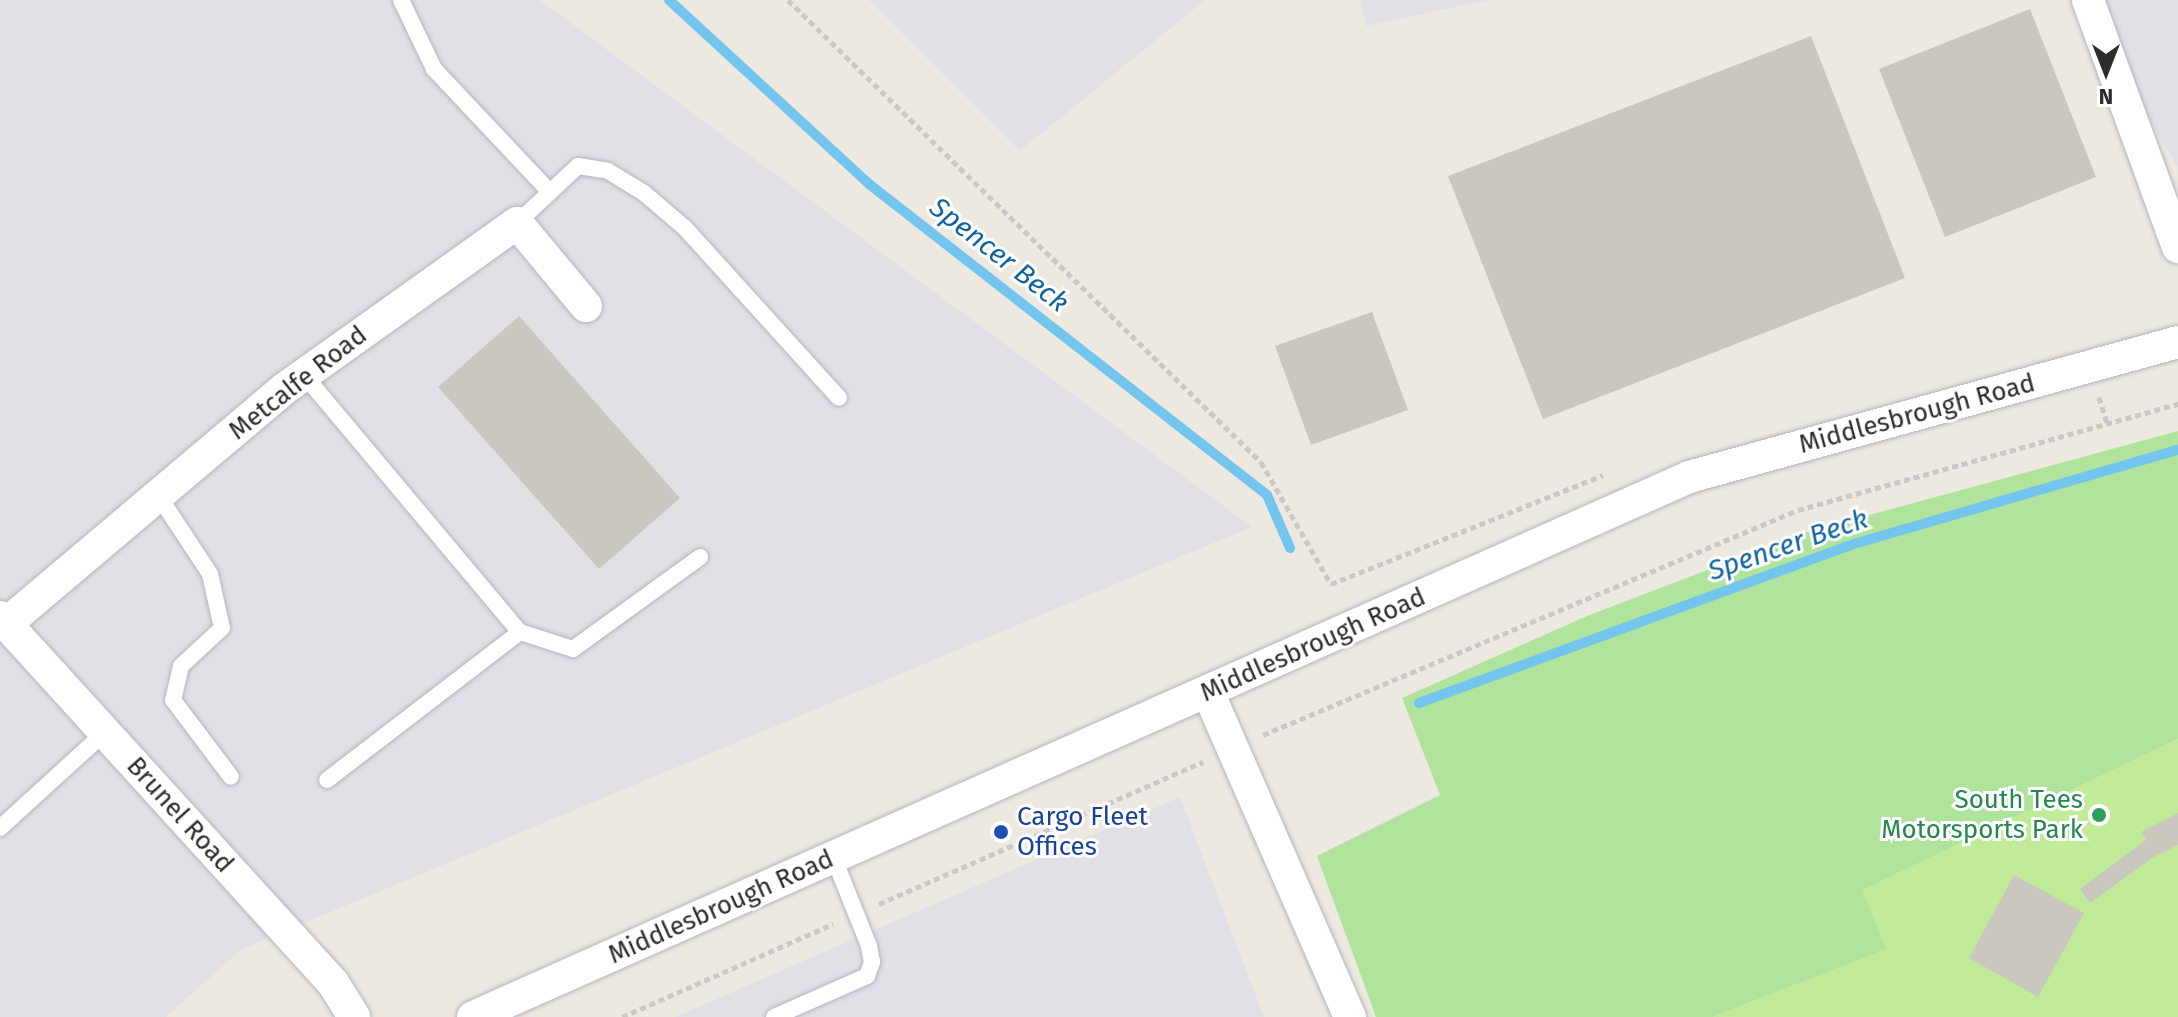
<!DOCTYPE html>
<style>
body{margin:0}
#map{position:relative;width:2178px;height:1017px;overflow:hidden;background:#eee9e0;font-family:"Fira Sans",sans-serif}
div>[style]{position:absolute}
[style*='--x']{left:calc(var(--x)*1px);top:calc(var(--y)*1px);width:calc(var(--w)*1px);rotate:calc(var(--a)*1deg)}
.industrial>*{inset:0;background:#e2e0e7}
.green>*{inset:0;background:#b0e49d}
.pitch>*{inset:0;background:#c2eb99}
.stream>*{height:10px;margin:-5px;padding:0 5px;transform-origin:5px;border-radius:5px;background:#74c5ee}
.building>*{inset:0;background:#cac7be}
.path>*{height:5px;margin-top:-2.5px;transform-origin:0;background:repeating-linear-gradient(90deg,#c8c8c8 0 6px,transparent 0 10px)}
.roads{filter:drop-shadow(0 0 2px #b3b5c0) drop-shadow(0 0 2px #b3b5c0)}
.service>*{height:16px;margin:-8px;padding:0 8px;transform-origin:8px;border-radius:8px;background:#fff}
.minor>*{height:32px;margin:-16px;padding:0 16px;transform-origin:16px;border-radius:16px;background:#fff}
.dots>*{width:22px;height:22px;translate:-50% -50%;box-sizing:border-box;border:4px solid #fff;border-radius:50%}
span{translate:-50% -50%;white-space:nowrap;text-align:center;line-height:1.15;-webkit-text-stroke:6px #fff;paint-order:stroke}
.street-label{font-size:26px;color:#2d2d2d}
.leisure-label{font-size:26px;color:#27864d}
.right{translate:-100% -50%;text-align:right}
.transit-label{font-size:26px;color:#164399}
.left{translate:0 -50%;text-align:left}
.water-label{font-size:28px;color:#0f639f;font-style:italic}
.north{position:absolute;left:2066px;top:32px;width:80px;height:80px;-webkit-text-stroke:6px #fff;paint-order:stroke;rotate:180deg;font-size:22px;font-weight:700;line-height:32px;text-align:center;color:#2d2d2d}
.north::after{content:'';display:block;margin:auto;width:28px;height:36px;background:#2d2d2d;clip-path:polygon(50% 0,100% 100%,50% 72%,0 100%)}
</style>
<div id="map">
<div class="industrial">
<div style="clip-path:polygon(0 0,540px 0,1252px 527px,242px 949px,166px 1017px,0 1017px)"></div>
<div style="clip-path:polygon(869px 0,1205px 0,1020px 151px)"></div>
<div style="clip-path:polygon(1360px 0,1488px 0,1366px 26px)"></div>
<div style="clip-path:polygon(2081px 0,2178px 0,2178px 168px)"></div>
<div style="clip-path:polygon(1180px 797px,1264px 1017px,675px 1017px)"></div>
</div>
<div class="green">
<div style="clip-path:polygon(2178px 431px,2178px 739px,1863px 890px,1887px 949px,1713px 1017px,1376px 1017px,1317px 856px,1440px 795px,1402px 698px,1587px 616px,1807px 532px)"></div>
</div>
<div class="pitch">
<div style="clip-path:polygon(2178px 739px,2178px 1017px,1713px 1017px,1886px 949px,1862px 890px)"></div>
</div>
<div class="stream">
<div style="--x:669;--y:0;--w:272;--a:42.6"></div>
<div style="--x:869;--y:184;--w:505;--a:38"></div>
<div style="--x:1267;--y:495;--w:58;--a:66.5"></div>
<div style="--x:1419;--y:703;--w:466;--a:-20.1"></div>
<div style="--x:1857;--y:543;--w:334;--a:-16.2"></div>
</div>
<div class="building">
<div style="clip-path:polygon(2030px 9px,2096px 177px,1945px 237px,1879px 69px)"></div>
<div style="clip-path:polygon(1811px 36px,1905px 278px,1543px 419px,1448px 176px)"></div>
<div style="clip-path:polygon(1372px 312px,1408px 410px,1311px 445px,1275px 346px)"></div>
<div style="clip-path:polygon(519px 316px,680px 498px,599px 569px,438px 387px)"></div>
<div style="clip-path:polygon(2178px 813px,2178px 845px,2152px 858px,2090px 903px,2080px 889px,2146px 840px,2141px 832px)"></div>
<div style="clip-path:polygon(2014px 875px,2084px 913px,2038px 997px,1969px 958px)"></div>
</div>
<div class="path">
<div style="--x:788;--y:0;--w:661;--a:44.33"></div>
<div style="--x:1261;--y:462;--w:141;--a:60.2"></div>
<div style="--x:1331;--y:584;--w:293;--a:-21.8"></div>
<div style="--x:2099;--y:397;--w:27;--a:73"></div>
<div style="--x:1263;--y:735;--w:580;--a:-22.81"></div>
<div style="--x:1798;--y:510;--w:395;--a:-15.6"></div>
<div style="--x:879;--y:904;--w:354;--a:-23.7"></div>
<div style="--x:622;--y:1017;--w:231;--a:-23.8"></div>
</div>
<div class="roads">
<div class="service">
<div style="--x:401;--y:0;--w:76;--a:64.4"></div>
<div style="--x:434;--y:69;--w:169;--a:46.7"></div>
<div style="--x:517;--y:223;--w:83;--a:-43.1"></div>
<div style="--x:578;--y:166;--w:30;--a:9"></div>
<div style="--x:608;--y:171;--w:42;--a:31.4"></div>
<div style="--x:644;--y:193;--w:54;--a:40.5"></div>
<div style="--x:685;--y:228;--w:229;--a:47.8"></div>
<div style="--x:304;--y:375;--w:336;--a:50"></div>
<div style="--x:520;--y:632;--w:243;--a:142.5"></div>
<div style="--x:158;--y:495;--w:95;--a:56.6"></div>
<div style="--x:210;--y:574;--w:55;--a:77.5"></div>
<div style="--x:222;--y:628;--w:56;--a:137.2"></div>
<div style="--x:181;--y:666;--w:35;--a:103"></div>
<div style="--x:173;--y:700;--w:96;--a:53"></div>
<div style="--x:520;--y:632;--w:56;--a:17.8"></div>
<div style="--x:573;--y:649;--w:157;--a:-35.9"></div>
<div style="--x:0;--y:828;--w:142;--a:-42.4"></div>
<div style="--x:774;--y:1017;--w:102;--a:-23.8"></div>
<div style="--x:867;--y:976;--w:15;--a:-70"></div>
<div style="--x:872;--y:962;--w:16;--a:-101"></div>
<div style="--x:869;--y:946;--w:97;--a:-111.8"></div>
</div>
<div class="minor">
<div style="--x:2088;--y:0;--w:263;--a:70"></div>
<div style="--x:0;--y:617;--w:495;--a:47.7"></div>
<div style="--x:333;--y:983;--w:40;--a:58"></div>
<div style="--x:6;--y:624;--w:364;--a:-40.2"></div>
<div style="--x:284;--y:389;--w:286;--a:-35.5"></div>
<div style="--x:517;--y:223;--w:108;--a:50.3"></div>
<div style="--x:1208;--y:692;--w:355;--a:66.4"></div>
<div style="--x:473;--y:1017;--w:1331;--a:-23.94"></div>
<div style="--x:1689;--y:477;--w:507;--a:-15.43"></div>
</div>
</div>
<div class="dots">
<div style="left:2099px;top:815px;background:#2e9e5b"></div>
<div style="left:1001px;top:832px;background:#1a4fb4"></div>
</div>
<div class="street-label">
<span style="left:298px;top:383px;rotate:-38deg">Metcalfe Road</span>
<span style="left:1917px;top:414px;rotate:-15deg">Middlesbrough Road</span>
<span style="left:1313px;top:645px;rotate:-24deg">Middlesbrough Road</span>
<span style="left:180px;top:815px;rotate:48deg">Brunel Road</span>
<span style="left:721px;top:907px;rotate:-24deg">Middlesbrough Road</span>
</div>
<div class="leisure-label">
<span class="right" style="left:2083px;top:815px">South Tees<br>Motorsports Park</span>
</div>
<div class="transit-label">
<span class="left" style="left:1017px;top:832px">Cargo Fleet<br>Offices</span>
</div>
<div class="water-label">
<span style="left:999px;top:255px;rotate:38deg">Spencer Beck</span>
<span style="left:1788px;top:545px;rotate:-19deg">Spencer Beck</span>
</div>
<div class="north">N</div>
</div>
